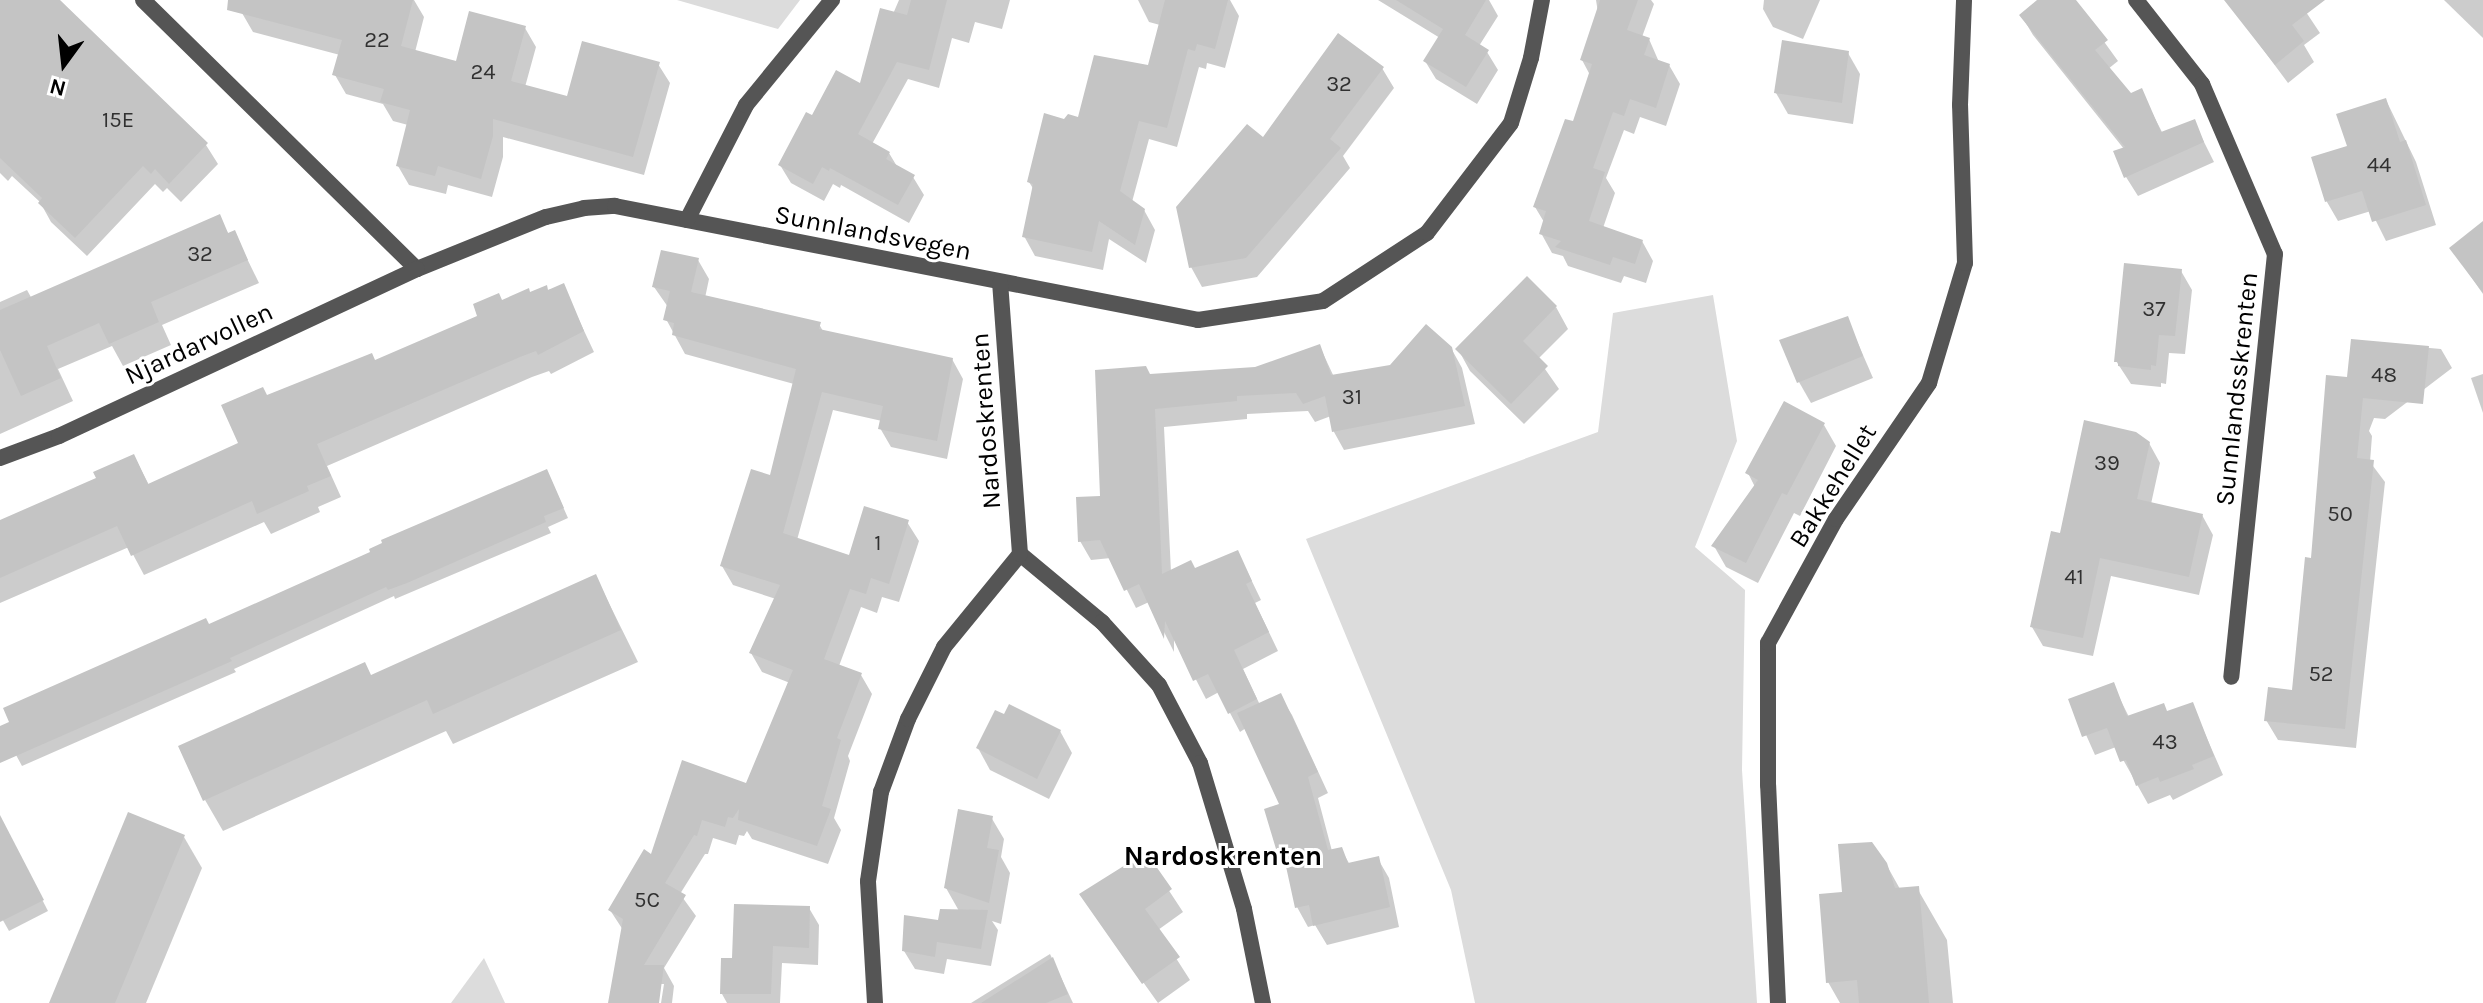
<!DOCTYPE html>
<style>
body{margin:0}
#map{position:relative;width:2483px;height:1003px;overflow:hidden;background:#fff;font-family:Karla,sans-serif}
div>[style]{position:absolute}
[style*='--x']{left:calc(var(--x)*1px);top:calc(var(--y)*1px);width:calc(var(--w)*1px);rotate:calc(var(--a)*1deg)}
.green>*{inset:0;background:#dcdcdc}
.shadow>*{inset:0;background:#0003}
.building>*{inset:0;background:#c4c4c4}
.street>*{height:16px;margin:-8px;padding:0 8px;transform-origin:8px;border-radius:8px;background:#555}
span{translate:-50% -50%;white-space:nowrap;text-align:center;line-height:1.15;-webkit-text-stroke:6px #fff;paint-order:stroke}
.number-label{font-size:22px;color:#313131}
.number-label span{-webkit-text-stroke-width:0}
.street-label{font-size:26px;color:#000}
.neighbourhood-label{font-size:28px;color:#000;font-weight:700}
.north{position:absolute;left:24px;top:24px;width:80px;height:80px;-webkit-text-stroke:6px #fff;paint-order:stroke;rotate:195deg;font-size:22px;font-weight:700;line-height:32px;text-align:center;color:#000}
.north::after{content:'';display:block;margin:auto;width:28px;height:36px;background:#000;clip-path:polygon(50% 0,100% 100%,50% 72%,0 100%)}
</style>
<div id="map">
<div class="green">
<div style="clip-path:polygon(677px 0,800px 0,778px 29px)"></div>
<div style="clip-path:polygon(1713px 295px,1737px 441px,1695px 547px,1745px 590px,1742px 770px,1757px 1003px,1475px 1003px,1451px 890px,1306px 539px,1598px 432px,1613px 313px)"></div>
<div style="clip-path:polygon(484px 958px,505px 1003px,451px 1003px)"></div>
</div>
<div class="shadow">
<div style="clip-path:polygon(0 0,58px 0,206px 145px,218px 164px,181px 202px,167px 188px,163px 192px,155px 184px,87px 256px,51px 222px,40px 202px,12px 176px,8px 181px,0 173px)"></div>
<div style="clip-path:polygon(246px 0,414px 0,424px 17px,415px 52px,458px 63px,525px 28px,536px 47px,525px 87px,568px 99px,658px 64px,670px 83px,644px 175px,503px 137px,503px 157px,492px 197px,448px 185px,446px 194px,409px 185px,398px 166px,408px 125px,393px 121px,383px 104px,346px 94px,335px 75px,340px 55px,253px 32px,242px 13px)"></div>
<div style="clip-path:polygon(899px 0,1010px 0,1002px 29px,975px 22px,969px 43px,952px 38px,939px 88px,908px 79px,872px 144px,889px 153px,898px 168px,913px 177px,924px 195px,909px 223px,841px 185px,840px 188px,833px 184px,824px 201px,791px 183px,780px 165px,812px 118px,862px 86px)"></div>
<div style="clip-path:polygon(1138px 0,1230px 0,1239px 16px,1225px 68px,1207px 63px,1206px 69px,1199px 67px,1177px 147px,1149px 139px,1132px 202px,1144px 210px,1155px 230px,1146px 263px,1109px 239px,1103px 270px,1035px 256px,1024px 236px,1034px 190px,1029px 182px,1065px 121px,1079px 119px,1149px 67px,1160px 25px,1149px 22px)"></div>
<div style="clip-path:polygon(1378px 0,1489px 0,1498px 16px,1479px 46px,1487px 52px,1498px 70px,1477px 104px,1436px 79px,1425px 61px,1440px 38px)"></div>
<div style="clip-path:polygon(1596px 0,1651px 0,1654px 4px,1642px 37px,1649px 39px,1659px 62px,1669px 65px,1680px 84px,1666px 126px,1640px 117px,1634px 134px,1624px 130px,1606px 178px,1615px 193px,1603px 228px,1642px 241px,1653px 261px,1646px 283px,1624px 276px,1621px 283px,1568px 266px,1563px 256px,1552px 253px,1541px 233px,1544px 222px,1535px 207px,1574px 124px,1590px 75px,1582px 60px,1598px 13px)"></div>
<div style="clip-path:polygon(1764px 0,1820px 0,1803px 39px,1773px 27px,1763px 9px)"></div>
<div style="clip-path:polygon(2041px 0,2074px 0,2118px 61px,2108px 69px,2130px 96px,2141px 91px,2163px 134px,2194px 122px,2214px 162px,2138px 196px,2126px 177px,2124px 149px,2033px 35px,2021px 15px)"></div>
<div style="clip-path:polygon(2244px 0,2298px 0,2320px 33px,2304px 45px,2314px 62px,2288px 83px,2233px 9px)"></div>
<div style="clip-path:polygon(2444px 0,2483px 0,2483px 38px)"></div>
<div style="clip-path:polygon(1848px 53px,1860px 74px,1853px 124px,1788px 114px,1776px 93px)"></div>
<div style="clip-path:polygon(1382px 68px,1394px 88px,1343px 156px,1350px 168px,1257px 277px,1202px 287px,1191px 267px,1263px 140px)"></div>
<div style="clip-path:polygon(2386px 100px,2416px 162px,2436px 225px,2386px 241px,2371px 211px,2338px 221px,2327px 202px,2313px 158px,2349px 147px)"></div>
<div style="clip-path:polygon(219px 217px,229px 235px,234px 232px,259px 283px,162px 325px,171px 345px,123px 366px,112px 346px,58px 369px,73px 401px,0 434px,0 302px,27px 290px,32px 299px)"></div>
<div style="clip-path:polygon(2483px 224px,2483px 294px,2451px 248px)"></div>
<div style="clip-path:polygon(698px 260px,709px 279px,705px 298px,819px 324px,824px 333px,952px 359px,963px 379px,947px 459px,891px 447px,880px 428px,882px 421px,833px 410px,797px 540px,851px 557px,907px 522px,919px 541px,899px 602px,882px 597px,877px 613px,861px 607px,839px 666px,861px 675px,872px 694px,848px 756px,850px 761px,834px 818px,841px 830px,828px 864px,752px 839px,747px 831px,744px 836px,739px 835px,736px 845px,713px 838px,708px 854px,705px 854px,680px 894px,696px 916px,664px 968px,674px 986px,672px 1003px,661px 1003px,664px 984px,660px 984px,657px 1003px,611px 1003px,623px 930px,610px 910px,653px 857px,747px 785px,790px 683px,762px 672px,751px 653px,776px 599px,733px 585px,722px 566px,771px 478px,794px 384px,685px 354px,666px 319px,668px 307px,654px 287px)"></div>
<div style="clip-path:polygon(2181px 271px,2192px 290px,2185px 354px,2169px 353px,2166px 384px,2161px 383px,2161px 387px,2131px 384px,2116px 361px)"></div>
<div style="clip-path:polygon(563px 286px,594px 352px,551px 374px,549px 371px,532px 377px,327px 466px,341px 497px,318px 507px,320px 512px,271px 534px,264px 522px,144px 575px,129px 547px,0 603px,0 522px,98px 479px,134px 456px,149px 485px,240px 444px,267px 398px,375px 362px,480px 317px,502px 302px)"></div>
<div style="clip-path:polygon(1556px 307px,1568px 329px,1538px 359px,1559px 389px,1524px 424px,1470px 371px,1458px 349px)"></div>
<div style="clip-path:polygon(1847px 318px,1873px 378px,1811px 403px,1799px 382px)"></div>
<div style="clip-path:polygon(2352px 341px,2441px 349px,2452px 368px,2385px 419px,2374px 418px,2369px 431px,2372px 436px,2370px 462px,2385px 482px,2356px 748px,2278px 740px,2266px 720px,2294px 692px,2313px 560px,2349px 380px)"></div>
<div style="clip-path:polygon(1320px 347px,1334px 377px,1391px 366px,1451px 348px,1462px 368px,1475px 424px,1344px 450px,1334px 432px,1331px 416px,1315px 422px,1308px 411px,1247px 414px,1247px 419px,1164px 427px,1171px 572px,1247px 571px,1261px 600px,1255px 603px,1278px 651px,1243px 669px,1260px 705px,1280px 696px,1292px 715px,1328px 793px,1318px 798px,1332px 851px,1341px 849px,1350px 865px,1378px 859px,1389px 878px,1399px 927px,1327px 945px,1315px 925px,1308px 927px,1297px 907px,1288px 865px,1278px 849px,1282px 805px,1246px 728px,1240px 732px,1219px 692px,1206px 699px,1174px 637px,1174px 652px,1149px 602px,1136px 608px,1111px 558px,1091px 560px,1080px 541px,1102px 498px,1150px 376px,1255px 369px)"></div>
<div style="clip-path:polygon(2483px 374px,2483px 413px,2471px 378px)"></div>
<div style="clip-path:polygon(1824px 425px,1836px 446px,1800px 516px,1794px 513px,1758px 583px,1726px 567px,1714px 546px,1755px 487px,1748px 473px)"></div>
<div style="clip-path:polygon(2149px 443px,2160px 463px,2151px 504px,2202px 515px,2213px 535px,2199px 595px,2111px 576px,2093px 656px,2043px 646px,2032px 627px,2062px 536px)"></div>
<div style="clip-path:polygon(552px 482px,568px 518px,548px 527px,551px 533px,395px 599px,394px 596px,234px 669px,236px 672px,22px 766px,16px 755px)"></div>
<div style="clip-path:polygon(596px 577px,638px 662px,453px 744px,446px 731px,223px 831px,205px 800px,371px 677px)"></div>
<div style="clip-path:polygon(2113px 685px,2129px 717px,2168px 713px,2192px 704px,2223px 775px,2173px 800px,2170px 795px,2148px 804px,2116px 747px,2095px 755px,2071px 701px)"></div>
<div style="clip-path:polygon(1060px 731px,1072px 753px,1049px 799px,990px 770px,978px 748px)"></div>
<div style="clip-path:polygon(991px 817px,1004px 839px,1001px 857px,1010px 873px,1001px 924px,992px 921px,998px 930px,991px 966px,947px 959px,944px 974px,915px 969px,904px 951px,959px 911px,946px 888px)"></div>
<div style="clip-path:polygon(0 818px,48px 911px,9px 931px,0 915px)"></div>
<div style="clip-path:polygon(184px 837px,202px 868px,146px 1003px,52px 1003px)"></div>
<div style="clip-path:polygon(1145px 854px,1183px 912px,1158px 930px,1190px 980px,1158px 1003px,1081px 895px)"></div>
<div style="clip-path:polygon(1886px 864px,1900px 889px,1917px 888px,1947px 940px,1953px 1003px,1840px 1003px,1828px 982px,1845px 894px)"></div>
<div style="clip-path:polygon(809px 908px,819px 925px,818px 965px,782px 963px,780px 1003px,727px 1003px,722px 994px,734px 960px)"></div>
<div style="clip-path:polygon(1050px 954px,1073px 1003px,971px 1003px)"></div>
</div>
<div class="building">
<div style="clip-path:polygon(0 0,60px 0,208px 143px,169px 184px,155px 169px,151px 174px,143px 166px,75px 238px,38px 203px,42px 198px,0 158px)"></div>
<div style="clip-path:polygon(228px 0,413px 0,401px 46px,456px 61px,469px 11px,526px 26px,511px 81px,567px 96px,582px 41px,660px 62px,633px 157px,493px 119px,493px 136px,481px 179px,438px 166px,435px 176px,396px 166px,410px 110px,380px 102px,384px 89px,332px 75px,342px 40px,227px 10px)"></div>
<div style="clip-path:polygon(911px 0,947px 0,929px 70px,897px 62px,858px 134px,890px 152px,886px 159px,915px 175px,898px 205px,830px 168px,829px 171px,822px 167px,813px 184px,778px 165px,806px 112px,812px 115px,836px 70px,860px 83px,880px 8px,907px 15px)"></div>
<div style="clip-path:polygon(1165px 0,1228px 0,1215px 49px,1197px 44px,1195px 51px,1188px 49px,1167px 128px,1139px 121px,1120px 191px,1145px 209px,1135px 245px,1099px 221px,1092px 252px,1022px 237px,1033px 184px,1027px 182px,1044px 113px,1064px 119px,1068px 114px,1078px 117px,1094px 55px,1148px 65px)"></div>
<div style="clip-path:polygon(1396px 0,1486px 0,1465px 35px,1489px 50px,1466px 87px,1423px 61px,1443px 29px)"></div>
<div style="clip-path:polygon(1600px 0,1638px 0,1627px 30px,1650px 38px,1644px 55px,1670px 64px,1656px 108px,1630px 99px,1624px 116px,1613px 112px,1593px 168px,1605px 172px,1589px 221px,1643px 240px,1635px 264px,1613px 257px,1610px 265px,1555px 247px,1561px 241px,1539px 234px,1546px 211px,1533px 207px,1565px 119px,1573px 121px,1592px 64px,1580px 60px)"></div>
<div style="clip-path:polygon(2037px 0,2076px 0,2108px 40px,2095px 50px,2131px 93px,2142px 88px,2161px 132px,2195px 119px,2204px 142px,2124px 178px,2113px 151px,2125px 147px,2019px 15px)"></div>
<div style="clip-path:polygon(2224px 0,2325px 0,2292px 25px,2304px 41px,2275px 65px)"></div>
<div style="clip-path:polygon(1338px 33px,1384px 67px,1330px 139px,1341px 148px,1246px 258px,1189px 268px,1176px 207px,1247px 124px,1263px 137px)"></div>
<div style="clip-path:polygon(1782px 40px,1849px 51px,1842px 103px,1774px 93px)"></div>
<div style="clip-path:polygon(2386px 98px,2400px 142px,2406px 140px,2426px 205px,2372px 222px,2362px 191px,2325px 202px,2311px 157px,2347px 146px,2336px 114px)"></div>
<div style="clip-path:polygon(220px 214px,228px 233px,235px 230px,248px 260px,151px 302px,159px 322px,109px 344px,99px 323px,47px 346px,61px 378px,21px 396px,0 350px,0 310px)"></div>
<div style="clip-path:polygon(2483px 221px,2483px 293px,2449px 248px)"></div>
<div style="clip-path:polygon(661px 250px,699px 258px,691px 292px,821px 322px,819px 329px,953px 358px,937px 441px,878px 429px,883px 406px,822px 392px,783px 533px,849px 555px,864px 506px,909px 520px,889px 584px,871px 578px,866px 594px,850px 589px,824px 659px,862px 673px,837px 738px,841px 740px,822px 806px,831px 809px,817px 846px,738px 820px,739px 809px,733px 818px,728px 817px,725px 827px,702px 820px,697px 836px,694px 835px,665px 883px,686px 895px,644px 965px,664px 965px,659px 1003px,608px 1003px,623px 919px,608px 910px,644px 849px,651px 854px,682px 760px,746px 783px,793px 670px,749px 653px,780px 585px,720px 566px,751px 469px,770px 475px,796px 369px,672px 335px,674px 323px,663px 320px,670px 291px,652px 287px)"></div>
<div style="clip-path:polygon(2124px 263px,2182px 269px,2175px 336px,2159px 335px,2156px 366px,2151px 365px,2151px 370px,2118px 366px,2118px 362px,2114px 362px)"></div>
<div style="clip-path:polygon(1527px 276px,1557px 306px,1523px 341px,1548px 366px,1511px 404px,1455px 349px)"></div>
<div style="clip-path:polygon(564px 283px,584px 331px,538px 355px,536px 351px,520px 357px,317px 444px,331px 476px,307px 486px,309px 491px,257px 514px,252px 501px,131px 556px,117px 526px,0 578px,0 520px,96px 478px,93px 472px,134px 454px,148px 484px,238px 443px,221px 405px,263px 387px,267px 395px,372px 353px,375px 360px,477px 316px,473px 304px,499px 293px,502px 300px,529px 288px,530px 292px,547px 285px,548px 290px)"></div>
<div style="clip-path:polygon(1848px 316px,1863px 356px,1797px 383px,1779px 340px)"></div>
<div style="clip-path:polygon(1426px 324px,1452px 347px,1465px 406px,1332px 432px,1325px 396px,1303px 404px,1296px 393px,1237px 396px,1237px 401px,1155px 409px,1162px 574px,1191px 560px,1195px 568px,1238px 550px,1252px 581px,1246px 584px,1269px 632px,1234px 650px,1257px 699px,1228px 714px,1208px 674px,1193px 681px,1165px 621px,1164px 639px,1139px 584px,1124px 591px,1100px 540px,1078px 542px,1076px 497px,1100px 496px,1095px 370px,1146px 366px,1150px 374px,1255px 367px,1320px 344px,1331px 375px,1390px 365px)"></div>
<div style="clip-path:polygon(2351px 339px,2429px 346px,2423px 404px,2363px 398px,2357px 458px,2374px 460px,2345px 729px,2264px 721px,2268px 687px,2292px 690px,2305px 557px,2311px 558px,2326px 375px,2347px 377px)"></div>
<div style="clip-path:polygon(1784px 401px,1825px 423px,1787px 495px,1782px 493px,1746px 563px,1711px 546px,1758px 480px,1745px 473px)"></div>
<div style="clip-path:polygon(2084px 420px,2136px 432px,2150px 442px,2137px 499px,2203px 514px,2189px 577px,2100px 558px,2083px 638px,2030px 627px,2051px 531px,2060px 533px)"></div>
<div style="clip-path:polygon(547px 469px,564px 508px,544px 516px,546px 522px,407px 583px,388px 590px,386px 587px,230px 658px,232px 661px,0 763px,0 726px,9px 722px,3px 708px,206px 618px,209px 624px,370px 552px,369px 549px,382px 543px,381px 540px)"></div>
<div style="clip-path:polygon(596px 574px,621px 630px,433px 714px,427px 700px,203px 801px,178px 746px,365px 662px,371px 675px)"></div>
<div style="clip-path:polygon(2114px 682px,2127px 716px,2164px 703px,2167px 711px,2193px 702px,2214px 756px,2192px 765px,2194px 769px,2160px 782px,2158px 777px,2136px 786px,2126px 760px,2120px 762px,2107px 728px,2082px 737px,2068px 699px)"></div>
<div style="clip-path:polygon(1281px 693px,1318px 772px,1308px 777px,1328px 850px,1342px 847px,1348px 863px,1379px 856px,1390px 907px,1313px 926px,1309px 905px,1295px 908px,1282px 848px,1276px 849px,1264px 809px,1279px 804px,1237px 713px)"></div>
<div style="clip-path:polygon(1009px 704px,1061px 730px,1037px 779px,976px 748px,995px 710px,1004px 714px)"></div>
<div style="clip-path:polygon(958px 809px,993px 816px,987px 848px,999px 850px,989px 903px,944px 888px)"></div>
<div style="clip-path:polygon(128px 812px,185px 835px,115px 1003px,49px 1003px)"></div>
<div style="clip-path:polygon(0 815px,44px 900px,0 922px)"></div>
<div style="clip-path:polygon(1872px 842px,1887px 863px,1895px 888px,1919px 886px,1929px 1003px,1859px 1003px,1857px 980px,1826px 983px,1819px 894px,1842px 892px,1838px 844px)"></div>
<div style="clip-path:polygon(1146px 852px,1172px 889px,1145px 909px,1180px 957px,1142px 984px,1079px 894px)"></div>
<div style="clip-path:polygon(734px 904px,810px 906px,809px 948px,773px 946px,771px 994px,720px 994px,721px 958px,732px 958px)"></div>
<div style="clip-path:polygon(940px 909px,988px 910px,981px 949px,937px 942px,935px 957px,902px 951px,904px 915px,938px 920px)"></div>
<div style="clip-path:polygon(1053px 957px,1068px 994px,1046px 1003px,981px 1003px)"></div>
</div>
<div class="street">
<div style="--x:143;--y:0;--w:384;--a:44.5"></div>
<div style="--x:417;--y:269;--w:139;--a:-22"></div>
<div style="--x:546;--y:217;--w:39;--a:-13"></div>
<div style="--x:584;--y:208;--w:31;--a:-4"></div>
<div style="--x:615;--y:206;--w:594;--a:11.06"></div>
<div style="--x:1198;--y:320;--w:126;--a:-8.6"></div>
<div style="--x:1323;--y:301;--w:124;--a:-33.2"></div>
<div style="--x:1427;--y:233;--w:138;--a:-52.6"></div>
<div style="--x:1511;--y:123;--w:68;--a:-72.9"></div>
<div style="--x:1531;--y:58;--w:59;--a:-79.3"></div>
<div style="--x:2136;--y:0;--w:107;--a:51.8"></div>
<div style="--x:2202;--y:84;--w:185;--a:66.8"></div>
<div style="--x:2275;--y:254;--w:425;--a:95.9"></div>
<div style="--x:687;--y:220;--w:129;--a:-62.8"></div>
<div style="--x:746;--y:105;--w:136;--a:-50.7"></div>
<div style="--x:0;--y:458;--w:63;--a:-20.4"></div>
<div style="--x:59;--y:436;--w:395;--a:-25"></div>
<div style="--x:1020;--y:554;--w:107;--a:39.7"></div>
<div style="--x:1102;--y:622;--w:85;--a:47.9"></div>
<div style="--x:1159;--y:685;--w:88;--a:62.3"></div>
<div style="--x:1200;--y:763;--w:152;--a:73.2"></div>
<div style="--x:1244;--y:909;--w:96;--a:78.6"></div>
<div style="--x:875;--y:1003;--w:122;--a:-93.3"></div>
<div style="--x:868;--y:881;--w:90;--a:-81.7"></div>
<div style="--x:881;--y:792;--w:78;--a:-69.7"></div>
<div style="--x:908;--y:719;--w:80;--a:-63.4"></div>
<div style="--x:944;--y:647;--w:120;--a:-50.7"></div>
<div style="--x:1020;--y:554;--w:272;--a:-94.2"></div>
<div style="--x:1778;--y:1003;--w:218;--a:-92.6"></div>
<div style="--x:1768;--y:785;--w:142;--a:-90"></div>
<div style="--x:1768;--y:643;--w:141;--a:-61.3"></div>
<div style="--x:1836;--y:519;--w:165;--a:-55.6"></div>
<div style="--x:1929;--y:383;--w:125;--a:-73.3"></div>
<div style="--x:1965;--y:263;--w:158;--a:-91.8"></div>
<div style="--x:1960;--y:105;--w:105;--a:-87.8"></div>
</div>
<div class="number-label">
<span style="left:377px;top:41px">22</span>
<span style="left:483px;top:73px">24</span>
<span style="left:1339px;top:85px">32</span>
<span style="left:118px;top:121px">15E</span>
<span style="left:2379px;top:166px">44</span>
<span style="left:200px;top:255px">32</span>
<span style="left:2154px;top:310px">37</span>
<span style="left:2384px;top:376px">48</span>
<span style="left:1352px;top:398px">31</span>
<span style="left:2107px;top:464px">39</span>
<span style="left:2340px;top:515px">50</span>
<span style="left:878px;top:544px">1</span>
<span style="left:2074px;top:578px">41</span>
<span style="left:2321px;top:675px">52</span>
<span style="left:2165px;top:743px">43</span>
<span style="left:647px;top:901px">5C</span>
</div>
<div class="street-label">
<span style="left:873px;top:233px;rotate:11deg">Sunnlandsvegen</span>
<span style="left:199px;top:344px;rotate:-25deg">Njardarvollen</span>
<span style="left:2237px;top:389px;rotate:-84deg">Sunnlandsskrenten</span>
<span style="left:986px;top:421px;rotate:-94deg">Nardoskrenten</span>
<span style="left:1833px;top:486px;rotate:-58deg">Bakkehellet</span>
</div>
<div class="neighbourhood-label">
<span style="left:1223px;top:856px">Nardoskrenten</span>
</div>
<div class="north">N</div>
</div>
